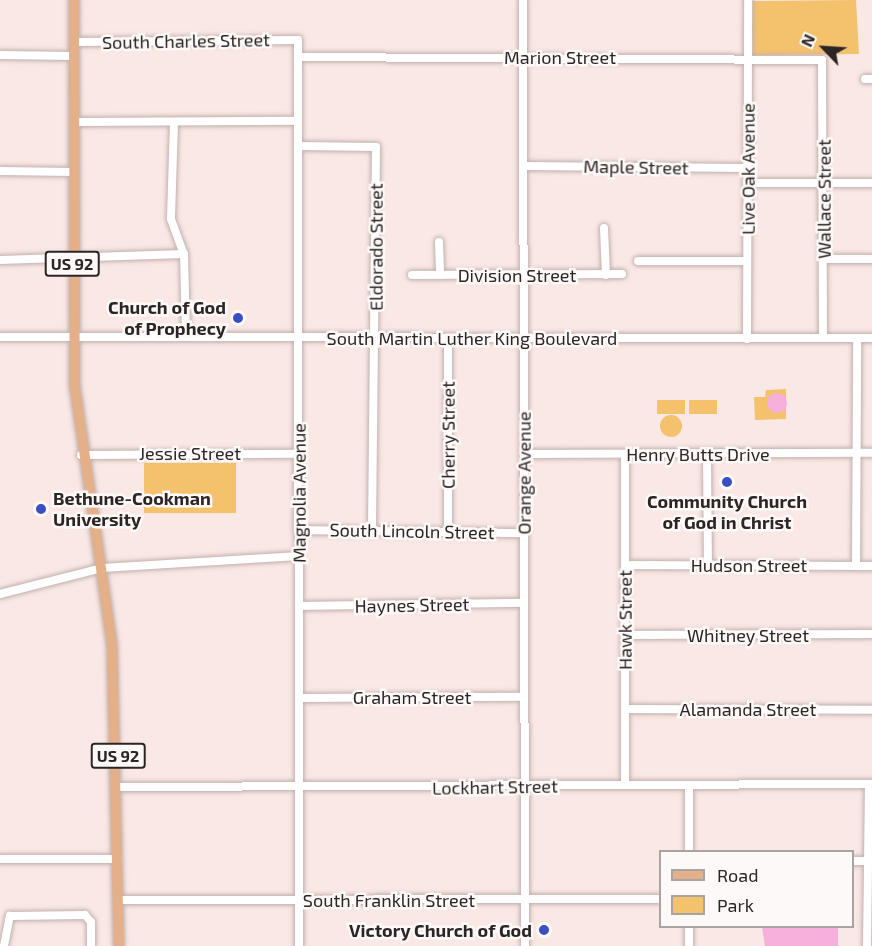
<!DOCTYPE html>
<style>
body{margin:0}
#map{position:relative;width:872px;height:946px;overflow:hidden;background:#fae8e5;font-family:"Exo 2",sans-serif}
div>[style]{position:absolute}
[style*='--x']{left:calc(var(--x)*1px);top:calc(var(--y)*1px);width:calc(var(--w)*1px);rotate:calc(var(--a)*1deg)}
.green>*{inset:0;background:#f4c16d}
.round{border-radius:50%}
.water>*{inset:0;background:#f7b0db}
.roads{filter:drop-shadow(0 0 2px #c1b0ad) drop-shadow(0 0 2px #c1b0ad)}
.minor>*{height:8px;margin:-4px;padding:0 4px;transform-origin:4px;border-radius:4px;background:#fff}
.major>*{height:10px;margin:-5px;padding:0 5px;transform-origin:5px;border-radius:5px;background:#e4b089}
.dots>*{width:16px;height:16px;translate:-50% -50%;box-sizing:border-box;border:3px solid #fdf9f8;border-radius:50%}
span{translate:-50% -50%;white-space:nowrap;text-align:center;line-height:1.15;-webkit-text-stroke:5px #fdf9f8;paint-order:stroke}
.shield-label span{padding:2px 4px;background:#fdf9f8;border:2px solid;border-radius:4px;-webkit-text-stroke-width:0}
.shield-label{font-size:16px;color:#2c2524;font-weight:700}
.street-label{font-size:18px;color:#2c2524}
.poi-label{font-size:18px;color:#2c2524;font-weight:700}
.right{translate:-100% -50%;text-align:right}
.left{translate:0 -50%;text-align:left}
.legend{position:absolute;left:659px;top:850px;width:195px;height:78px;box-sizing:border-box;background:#fdf9f8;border:2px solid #a9a4a3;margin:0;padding:8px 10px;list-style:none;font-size:18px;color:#2c2524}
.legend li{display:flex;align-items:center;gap:12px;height:30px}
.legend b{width:30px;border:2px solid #a9a4a3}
.north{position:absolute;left:794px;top:18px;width:60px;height:60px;-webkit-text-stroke:4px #fdf9f8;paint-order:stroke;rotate:295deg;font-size:16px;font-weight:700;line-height:24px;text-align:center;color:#2c2524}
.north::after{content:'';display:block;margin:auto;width:21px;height:27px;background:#2c2524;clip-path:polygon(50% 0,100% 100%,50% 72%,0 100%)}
</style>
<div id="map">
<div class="green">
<div style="clip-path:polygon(856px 0,859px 54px,753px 55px,751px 1px)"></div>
<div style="clip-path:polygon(786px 389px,786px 419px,755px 420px,754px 397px,765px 397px,766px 390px)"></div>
<div style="clip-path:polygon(657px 400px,685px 400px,685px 414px,657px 414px)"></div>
<div style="clip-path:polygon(689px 400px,717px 400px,717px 414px,689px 414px)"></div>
<div class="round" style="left:660px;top:415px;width:22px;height:22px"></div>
<div style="clip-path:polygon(144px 463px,236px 463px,236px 513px,144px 513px)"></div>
</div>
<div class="water">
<div class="round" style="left:767px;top:393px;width:20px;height:20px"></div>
<div style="clip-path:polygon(762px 927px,838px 927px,838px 946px,765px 946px)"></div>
</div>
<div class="roads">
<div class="minor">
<div style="--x:523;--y:0;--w:946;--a:89.88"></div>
<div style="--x:75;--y:42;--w:223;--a:-0.5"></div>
<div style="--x:298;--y:40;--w:906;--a:89.94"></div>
<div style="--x:0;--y:55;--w:75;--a:0.8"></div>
<div style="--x:298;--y:57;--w:524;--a:0.33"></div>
<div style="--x:822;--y:60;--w:278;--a:89.8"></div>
<div style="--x:865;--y:79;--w:7;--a:0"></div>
<div style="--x:75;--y:122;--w:223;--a:-0.3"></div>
<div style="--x:174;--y:122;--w:97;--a:91.8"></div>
<div style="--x:171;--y:219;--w:37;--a:70"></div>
<div style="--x:184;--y:254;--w:83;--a:88.6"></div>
<div style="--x:298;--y:146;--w:78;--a:0.7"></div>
<div style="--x:376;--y:147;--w:384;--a:90.6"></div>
<div style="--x:524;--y:166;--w:223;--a:0.5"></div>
<div style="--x:0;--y:171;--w:74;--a:0.8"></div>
<div style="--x:747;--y:183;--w:125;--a:0"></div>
<div style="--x:604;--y:228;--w:47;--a:87.6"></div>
<div style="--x:439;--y:242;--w:33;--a:88"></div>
<div style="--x:824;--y:259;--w:48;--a:0"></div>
<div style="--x:0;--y:260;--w:184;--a:-1.9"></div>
<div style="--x:638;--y:261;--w:109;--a:0"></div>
<div style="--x:412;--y:275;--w:210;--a:-0.3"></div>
<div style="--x:0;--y:337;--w:872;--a:0.07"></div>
<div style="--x:747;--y:339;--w:339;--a:-89.8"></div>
<div style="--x:524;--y:454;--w:348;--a:-0.2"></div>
<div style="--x:625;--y:454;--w:331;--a:90"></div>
<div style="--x:81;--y:455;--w:218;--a:-0.3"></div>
<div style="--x:707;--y:455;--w:110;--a:89.5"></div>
<div style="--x:299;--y:530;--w:225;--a:0.8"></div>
<div style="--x:448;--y:532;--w:194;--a:-90"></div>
<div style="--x:625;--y:565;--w:247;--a:0.2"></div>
<div style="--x:856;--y:566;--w:228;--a:-89.7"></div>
<div style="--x:0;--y:594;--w:105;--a:-14.3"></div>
<div style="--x:102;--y:568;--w:197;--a:-3.5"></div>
<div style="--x:299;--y:606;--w:225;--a:-0.8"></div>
<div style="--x:625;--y:635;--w:247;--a:-0.2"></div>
<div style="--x:299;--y:698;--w:225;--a:-0.3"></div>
<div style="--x:625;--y:709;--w:247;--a:0.2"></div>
<div style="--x:689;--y:786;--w:66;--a:90"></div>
<div style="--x:118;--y:787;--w:754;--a:-0.23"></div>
<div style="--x:0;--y:859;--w:118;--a:0"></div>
<div style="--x:852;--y:861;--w:14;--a:0"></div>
<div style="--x:118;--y:900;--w:542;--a:-0.11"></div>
<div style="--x:4;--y:946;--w:31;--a:-79"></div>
<div style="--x:10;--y:916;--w:75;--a:-0.8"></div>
<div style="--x:85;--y:915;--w:9;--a:49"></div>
<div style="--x:91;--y:922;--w:24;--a:90"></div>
<div style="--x:689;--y:946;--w:20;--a:-90"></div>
<div style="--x:867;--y:946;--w:162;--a:-89.3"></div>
</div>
<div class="major">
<div style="--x:74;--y:0;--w:388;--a:89.9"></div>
<div style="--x:75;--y:388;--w:260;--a:81.8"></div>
<div style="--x:112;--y:645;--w:301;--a:88.7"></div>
</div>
</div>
<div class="dots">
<div style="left:238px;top:318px;background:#3a4fc1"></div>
<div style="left:727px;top:482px;background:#3a4fc1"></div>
<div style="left:41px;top:509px;background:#3a4fc1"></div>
<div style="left:544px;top:930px;background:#3a4fc1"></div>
</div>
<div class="shield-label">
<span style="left:72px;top:264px">US 92</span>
<span style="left:118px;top:756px">US 92</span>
</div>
<div class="street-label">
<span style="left:186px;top:41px;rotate:-1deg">South Charles Street</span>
<span style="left:560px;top:57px">Marion Street</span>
<span style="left:636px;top:167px;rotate:1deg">Maple Street</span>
<span style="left:748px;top:169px;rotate:-90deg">Live Oak Avenue</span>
<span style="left:824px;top:199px;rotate:-90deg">Wallace Street</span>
<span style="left:376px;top:247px;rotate:-90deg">Eldorado Street</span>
<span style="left:517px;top:275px">Division Street</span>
<span style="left:472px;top:338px">South Martin Luther King Boulevard</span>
<span style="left:448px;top:435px;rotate:-90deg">Cherry Street</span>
<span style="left:190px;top:453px">Jessie Street</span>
<span style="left:698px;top:454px">Henry Butts Drive</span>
<span style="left:524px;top:473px;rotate:-90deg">Orange Avenue</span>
<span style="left:299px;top:493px;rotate:-90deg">Magnolia Avenue</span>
<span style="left:412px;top:531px;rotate:1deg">South Lincoln Street</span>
<span style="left:749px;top:565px">Hudson Street</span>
<span style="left:412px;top:605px;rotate:-1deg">Haynes Street</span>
<span style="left:625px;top:620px;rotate:-90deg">Hawk Street</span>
<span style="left:748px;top:635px">Whitney Street</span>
<span style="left:412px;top:697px">Graham Street</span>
<span style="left:748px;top:709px">Alamanda Street</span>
<span style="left:495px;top:787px;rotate:-1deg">Lockhart Street</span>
<span style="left:389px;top:900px">South Franklin Street</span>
</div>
<div class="poi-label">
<span class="right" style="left:226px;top:318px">Church of God<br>of Prophecy</span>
<span class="left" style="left:53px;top:509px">Bethune-Cookman<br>University</span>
<span style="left:727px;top:512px">Community Church<br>of God in Christ</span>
<span class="right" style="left:532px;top:930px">Victory Church of God</span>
</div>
<ul class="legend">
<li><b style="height:8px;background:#e4b089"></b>Road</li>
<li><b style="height:16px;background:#f4c16d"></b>Park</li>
</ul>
<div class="north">N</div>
</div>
